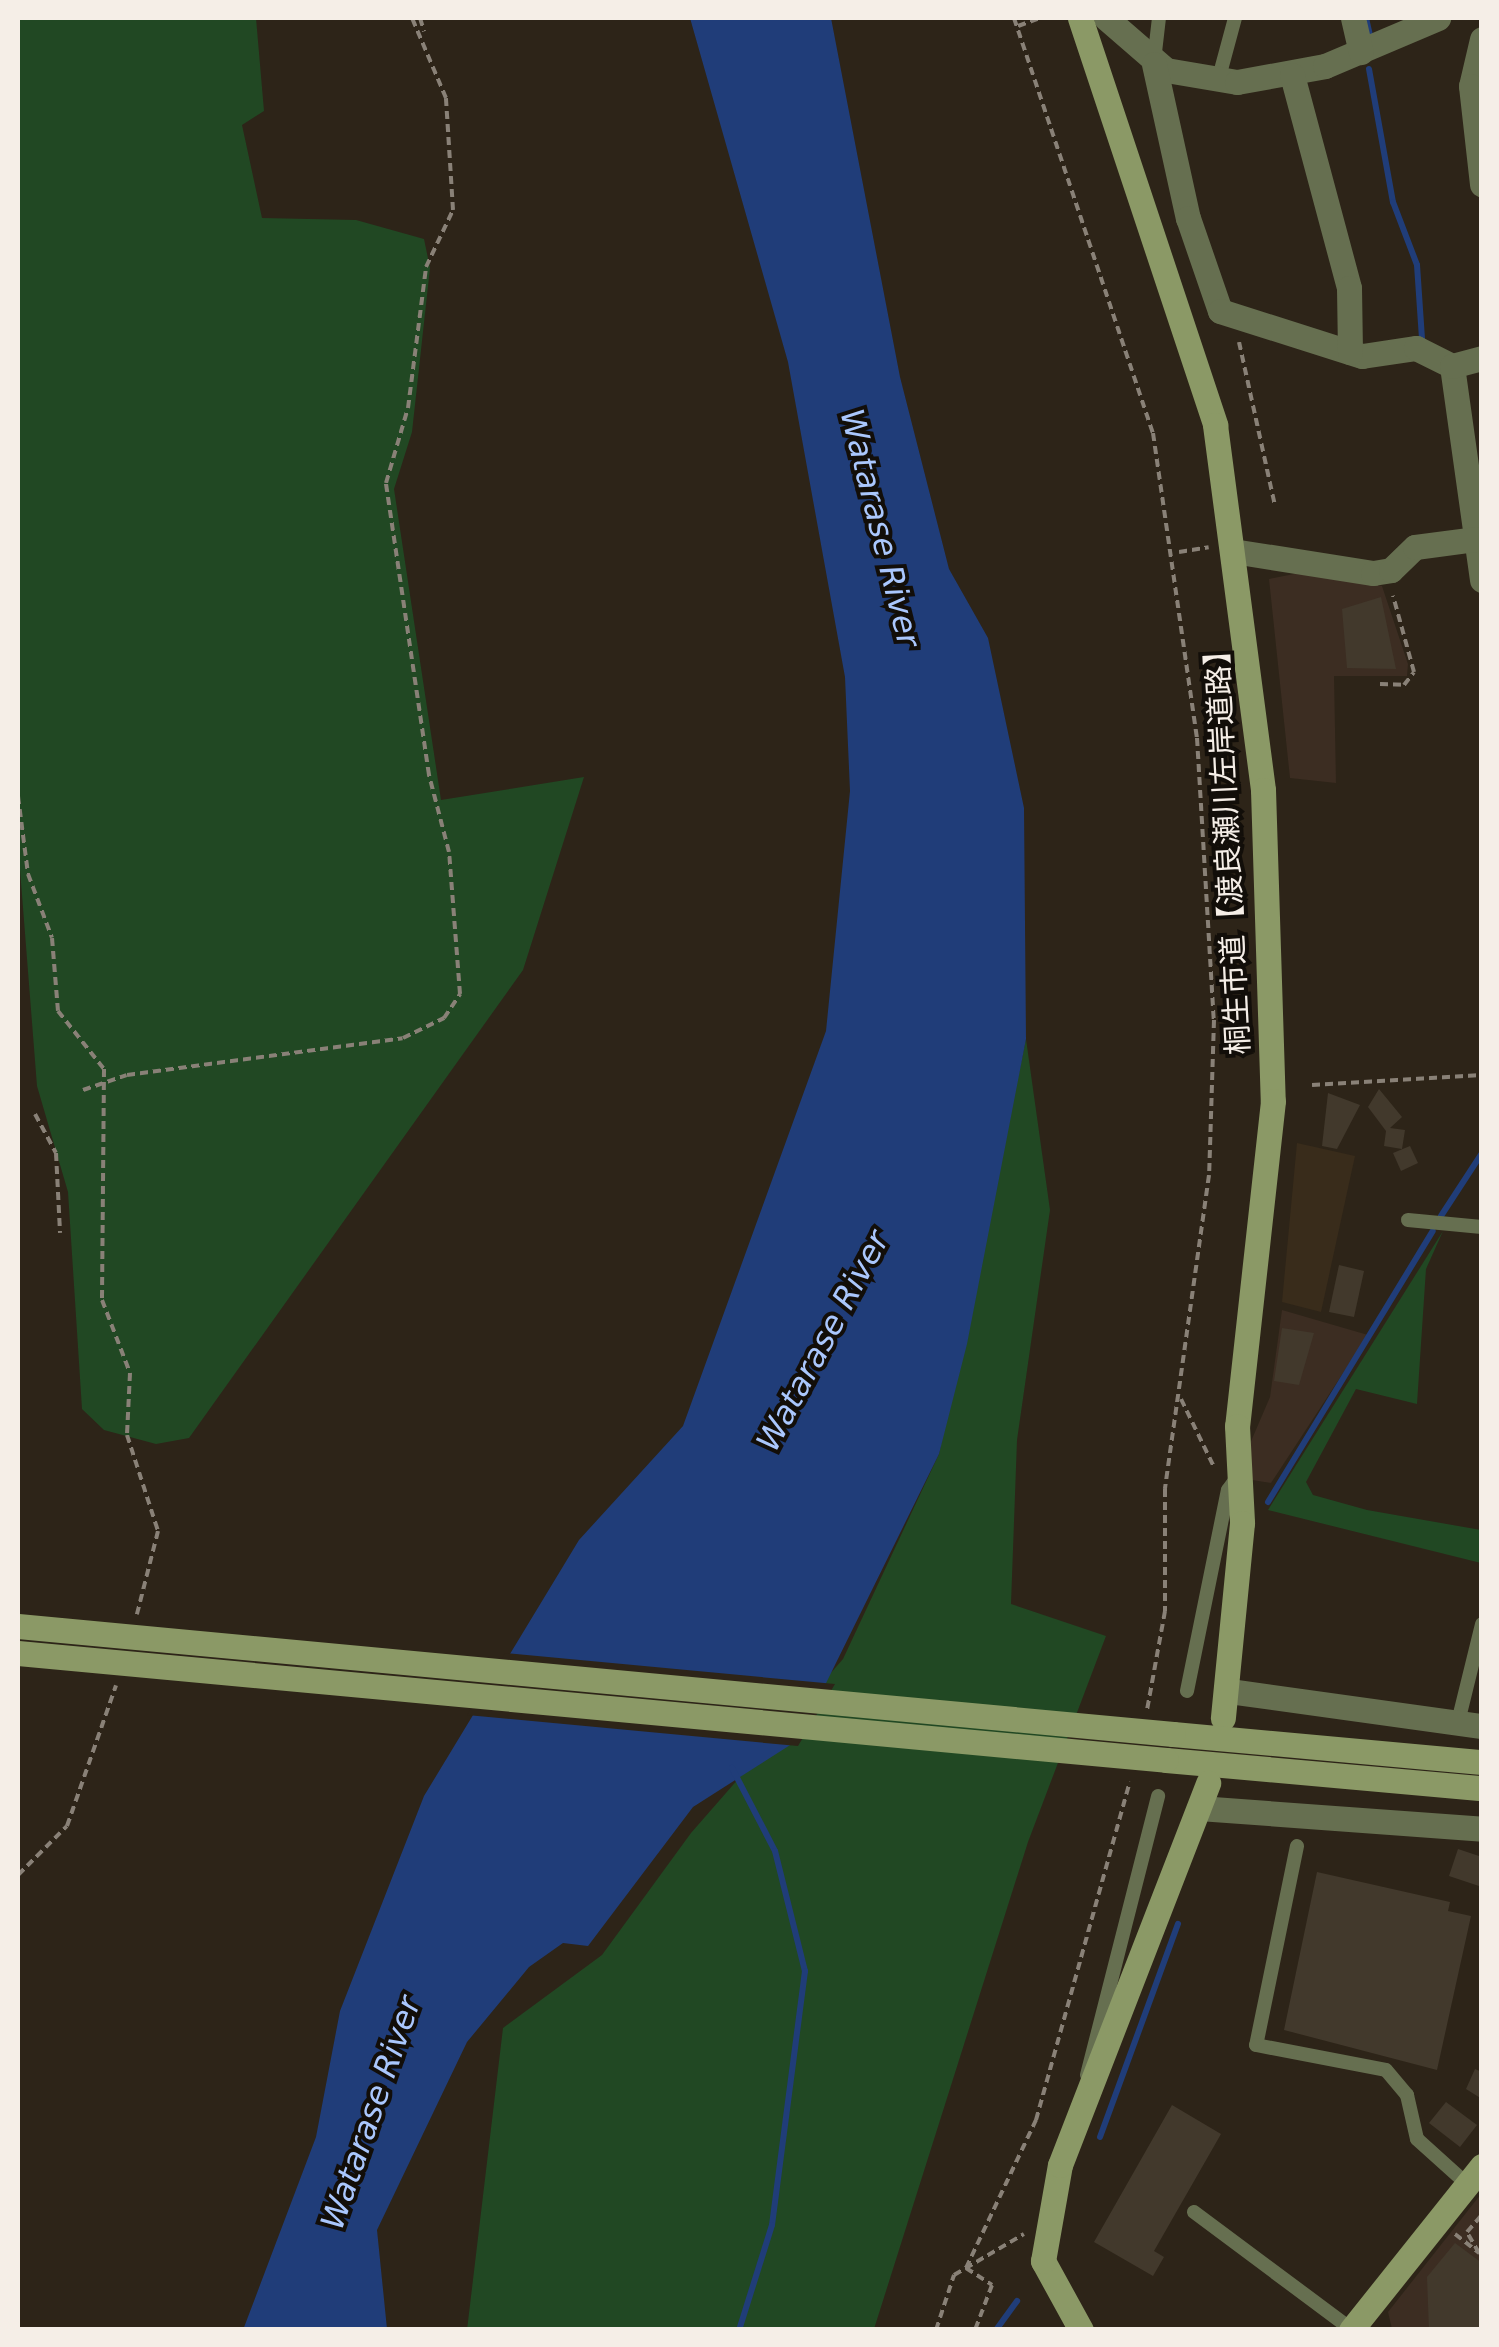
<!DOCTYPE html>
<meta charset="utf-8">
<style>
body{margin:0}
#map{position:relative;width:1499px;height:2347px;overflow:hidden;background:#2d2418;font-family:"DejaVu Sans","Noto Sans JP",sans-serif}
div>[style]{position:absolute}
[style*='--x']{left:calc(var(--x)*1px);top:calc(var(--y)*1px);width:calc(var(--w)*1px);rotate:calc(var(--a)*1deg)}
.commercial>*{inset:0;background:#3c2d22}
.built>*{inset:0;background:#392c1b}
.green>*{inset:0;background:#214823}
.water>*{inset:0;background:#203d79}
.pier>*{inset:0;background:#2d2418}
.stream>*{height:6px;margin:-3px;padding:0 3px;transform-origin:3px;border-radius:3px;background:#203d79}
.building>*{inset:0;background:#42392c}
.path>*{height:4px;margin-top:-2px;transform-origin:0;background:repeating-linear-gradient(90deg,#898177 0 8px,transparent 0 13px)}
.lane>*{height:14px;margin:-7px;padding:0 7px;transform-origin:7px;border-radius:7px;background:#666f50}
.street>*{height:25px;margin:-12.5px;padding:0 12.5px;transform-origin:12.5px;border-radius:12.5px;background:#666f50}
.secondary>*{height:25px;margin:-12.5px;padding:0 12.5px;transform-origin:12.5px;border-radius:12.5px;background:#8b9966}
.secondary-bridge>*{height:25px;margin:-12.5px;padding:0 12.5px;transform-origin:12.5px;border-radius:12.5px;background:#8b9966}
span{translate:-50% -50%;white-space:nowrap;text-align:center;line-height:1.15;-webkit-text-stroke:8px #120e09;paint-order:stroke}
.street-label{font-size:30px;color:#f5eee7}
.water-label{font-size:32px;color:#aac7fd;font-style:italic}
.frame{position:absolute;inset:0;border:20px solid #f5eee7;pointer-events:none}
</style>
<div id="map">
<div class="commercial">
<div style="clip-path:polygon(1309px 571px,1382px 586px,1408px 664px,1407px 676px,1334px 676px,1336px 783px,1290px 778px,1269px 579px)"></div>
<div style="clip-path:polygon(1282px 1310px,1368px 1335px,1271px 1483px,1252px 1480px,1249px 1446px,1270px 1397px)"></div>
<div style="clip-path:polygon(1481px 2194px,1481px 2329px,1392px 2329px,1388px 2312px)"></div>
</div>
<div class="built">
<div style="clip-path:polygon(1297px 1143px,1355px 1156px,1321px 1312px,1282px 1302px)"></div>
</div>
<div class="green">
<div style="clip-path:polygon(18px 18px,256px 18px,264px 111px,242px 125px,262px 218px,356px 220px,424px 239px,430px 268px,412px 432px,394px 489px,441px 800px,584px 777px,523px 970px,189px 1438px,156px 1444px,104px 1430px,82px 1409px,68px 1192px,37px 1086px,18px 844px)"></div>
<div style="clip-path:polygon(1026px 1039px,1050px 1210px,1017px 1440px,1011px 1604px,1106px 1636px,1028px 1842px,874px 2329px,467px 2330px,503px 2028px,602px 1955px,691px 1833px,843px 1659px,939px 1454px)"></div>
<div style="clip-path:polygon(1443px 1231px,1426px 1269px,1417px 1404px,1356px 1389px,1306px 1482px,1313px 1495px,1367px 1510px,1481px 1530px,1481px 1563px,1268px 1510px)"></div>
</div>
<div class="water">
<div style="clip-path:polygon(690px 18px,831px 18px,900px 377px,949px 569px,988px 638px,1024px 808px,1026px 1039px,967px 1344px,939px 1454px,798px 1740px,693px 1807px,588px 1946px,563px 1943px,529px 1967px,467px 2042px,377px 2230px,387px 2329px,243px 2330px,316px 2137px,340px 2011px,424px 1796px,579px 1540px,683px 1426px,826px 1031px,850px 791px,845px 677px,788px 362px)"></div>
</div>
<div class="pier">
<div style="clip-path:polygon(505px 1653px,835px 1684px,798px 1746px,467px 1715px)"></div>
</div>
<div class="stream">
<div style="--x:1366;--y:18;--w:17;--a:77"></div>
<div style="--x:1369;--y:69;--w:135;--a:79.8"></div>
<div style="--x:1393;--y:202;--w:67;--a:69.1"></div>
<div style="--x:1417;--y:265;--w:73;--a:86.1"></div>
<div style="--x:1441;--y:1216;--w:75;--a:-56.9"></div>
<div style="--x:1268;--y:1502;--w:317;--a:-58.7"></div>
<div style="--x:732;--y:1768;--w:93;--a:62.6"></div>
<div style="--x:775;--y:1851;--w:124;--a:76"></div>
<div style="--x:805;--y:1971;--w:256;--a:97.4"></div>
<div style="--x:772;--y:2225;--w:110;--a:107.4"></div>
<div style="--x:1100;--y:2137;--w:227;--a:-69.9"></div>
<div style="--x:996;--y:2330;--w:36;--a:-54"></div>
</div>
<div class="building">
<div style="clip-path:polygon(1381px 597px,1396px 669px,1347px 668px,1342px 609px)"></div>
<div style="clip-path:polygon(1379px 1089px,1402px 1117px,1390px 1128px,1405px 1130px,1402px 1149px,1384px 1146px,1386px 1131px,1368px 1107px)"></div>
<div style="clip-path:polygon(1328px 1093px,1360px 1105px,1337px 1149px,1322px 1146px)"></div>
<div style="clip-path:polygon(1410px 1146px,1418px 1163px,1401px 1171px,1393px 1153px)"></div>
<div style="clip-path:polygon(1339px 1265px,1364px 1271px,1354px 1317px,1329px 1312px)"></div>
<div style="clip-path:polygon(1282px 1328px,1314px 1333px,1299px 1385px,1274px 1381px)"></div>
<div style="clip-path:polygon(1458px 1849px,1482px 1857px,1482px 1887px,1449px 1876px)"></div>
<div style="clip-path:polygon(1317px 1872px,1450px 1902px,1448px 1911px,1471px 1916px,1437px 2070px,1284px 2030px)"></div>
<div style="clip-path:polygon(1475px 2069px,1482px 2072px,1482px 2099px,1466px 2089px)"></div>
<div style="clip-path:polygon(1446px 2102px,1477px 2125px,1460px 2147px,1429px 2123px)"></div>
<div style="clip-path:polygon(1172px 2105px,1221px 2134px,1154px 2251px,1164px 2257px,1153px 2276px,1094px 2242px)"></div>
<div style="clip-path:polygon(1455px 2243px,1482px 2263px,1482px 2330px,1429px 2330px,1427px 2277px)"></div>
</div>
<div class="path">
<div style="--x:420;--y:18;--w:14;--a:73"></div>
<div style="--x:1014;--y:18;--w:438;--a:71.5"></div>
<div style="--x:1153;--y:433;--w:308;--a:81.8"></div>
<div style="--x:1197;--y:738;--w:283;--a:86.6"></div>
<div style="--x:1214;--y:1020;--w:155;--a:91.8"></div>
<div style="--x:1209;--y:1175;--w:317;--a:98"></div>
<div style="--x:1165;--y:1489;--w:122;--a:90"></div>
<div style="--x:1165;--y:1611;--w:101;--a:100.3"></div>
<div style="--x:1018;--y:26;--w:23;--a:-20"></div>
<div style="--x:1239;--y:342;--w:168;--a:77.6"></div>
<div style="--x:1179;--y:552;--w:30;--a:-9"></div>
<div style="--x:1380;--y:684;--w:24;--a:2"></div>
<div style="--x:1404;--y:685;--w:16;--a:-52"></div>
<div style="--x:1414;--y:672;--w:79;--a:-105.4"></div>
<div style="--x:18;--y:796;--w:79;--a:82.7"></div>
<div style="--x:28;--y:874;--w:68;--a:69.4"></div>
<div style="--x:52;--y:938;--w:73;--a:85.3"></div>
<div style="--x:58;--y:1011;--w:74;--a:51.6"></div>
<div style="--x:104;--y:1069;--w:231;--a:90.5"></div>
<div style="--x:102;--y:1300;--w:78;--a:69"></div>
<div style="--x:130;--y:1373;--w:62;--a:92.8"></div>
<div style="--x:127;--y:1435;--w:101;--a:72.1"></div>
<div style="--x:158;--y:1531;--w:86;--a:104.2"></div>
<div style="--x:1312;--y:1085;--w:170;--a:-3.4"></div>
<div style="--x:83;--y:1090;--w:46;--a:-18.8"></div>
<div style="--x:127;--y:1075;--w:278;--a:-7.6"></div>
<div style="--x:403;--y:1038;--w:46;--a:-26"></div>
<div style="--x:444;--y:1018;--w:29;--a:-56"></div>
<div style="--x:460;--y:994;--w:142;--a:-94.4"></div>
<div style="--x:449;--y:852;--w:80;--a:-104.6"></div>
<div style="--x:429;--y:775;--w:295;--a:-98.4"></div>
<div style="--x:386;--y:483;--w:78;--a:-73.7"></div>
<div style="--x:408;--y:408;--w:142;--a:-82.7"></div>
<div style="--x:426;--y:267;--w:63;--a:-64.7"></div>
<div style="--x:453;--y:210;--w:112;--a:-93.6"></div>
<div style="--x:446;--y:98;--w:87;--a:-113"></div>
<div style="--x:35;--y:1114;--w:44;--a:61.7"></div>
<div style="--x:56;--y:1153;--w:80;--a:87.1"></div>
<div style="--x:1181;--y:1399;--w:76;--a:64.1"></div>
<div style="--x:18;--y:1875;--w:69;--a:-45"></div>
<div style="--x:67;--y:1826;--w:149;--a:-70.8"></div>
<div style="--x:1455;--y:2234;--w:31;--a:38"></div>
<div style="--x:1479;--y:2253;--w:24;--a:-120"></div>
<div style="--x:1467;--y:2232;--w:23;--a:-49"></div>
<div style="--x:966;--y:2268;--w:164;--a:-64.7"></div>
<div style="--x:1036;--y:2120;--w:351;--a:-74.5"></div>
<div style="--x:966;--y:2268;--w:31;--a:33"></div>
<div style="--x:992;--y:2285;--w:48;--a:110.7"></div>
<div style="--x:936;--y:2330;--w:58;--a:-71.9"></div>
<div style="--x:954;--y:2275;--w:81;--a:-30.4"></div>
</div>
<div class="lane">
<div style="--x:1154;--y:61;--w:43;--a:-83.4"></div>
<div style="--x:1218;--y:81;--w:65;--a:-74.9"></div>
<div style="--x:1408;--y:1220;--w:74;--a:5.4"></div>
<div style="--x:1187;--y:1691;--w:205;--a:-78.5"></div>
<div style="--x:1228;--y:1490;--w:19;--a:-54"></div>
<div style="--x:1458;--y:1722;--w:101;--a:-76.2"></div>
<div style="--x:1297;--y:1846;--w:203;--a:101.6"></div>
<div style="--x:1256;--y:2045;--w:132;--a:10.9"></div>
<div style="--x:1386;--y:2070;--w:33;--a:50"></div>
<div style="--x:1407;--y:2095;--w:45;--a:77.2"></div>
<div style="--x:1417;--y:2139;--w:67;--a:42"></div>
<div style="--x:1087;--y:2075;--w:288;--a:-75.7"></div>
<div style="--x:1194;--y:2212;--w:196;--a:36.7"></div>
</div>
<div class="street">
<div style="--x:1106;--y:18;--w:79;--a:40.9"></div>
<div style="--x:1166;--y:70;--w:72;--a:9.6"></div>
<div style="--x:1237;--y:82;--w:89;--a:-10.3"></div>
<div style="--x:1325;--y:66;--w:123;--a:-23"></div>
<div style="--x:1353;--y:18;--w:35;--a:77"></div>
<div style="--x:1482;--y:39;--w:48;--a:103.2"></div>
<div style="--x:1471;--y:86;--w:99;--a:83.6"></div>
<div style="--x:1154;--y:64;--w:158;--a:77.6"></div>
<div style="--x:1188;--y:218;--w:98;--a:71"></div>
<div style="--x:1220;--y:311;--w:149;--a:17.6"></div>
<div style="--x:1362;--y:356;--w:55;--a:-8.4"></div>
<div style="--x:1416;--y:348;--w:40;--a:26.6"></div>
<div style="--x:1452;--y:366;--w:216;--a:82"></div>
<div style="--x:1292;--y:75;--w:220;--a:75"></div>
<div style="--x:1349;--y:288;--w:64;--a:89.1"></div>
<div style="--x:1452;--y:366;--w:31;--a:-15"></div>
<div style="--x:1239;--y:552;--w:136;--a:8.9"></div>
<div style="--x:1373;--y:573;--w:18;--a:-9"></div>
<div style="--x:1391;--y:570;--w:33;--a:-44"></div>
<div style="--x:1415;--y:547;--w:62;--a:-7.5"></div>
<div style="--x:1229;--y:1691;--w:255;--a:7.9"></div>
<div style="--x:1199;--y:1808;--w:284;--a:4.2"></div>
</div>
<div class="secondary">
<div style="--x:1080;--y:18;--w:429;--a:71.6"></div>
<div style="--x:1215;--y:425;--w:368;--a:82.5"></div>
<div style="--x:1263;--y:790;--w:311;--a:88.2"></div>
<div style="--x:1273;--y:1101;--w:327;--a:96.3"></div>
<div style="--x:1237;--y:1426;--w:97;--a:87"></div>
<div style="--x:1242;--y:1523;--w:196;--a:95.6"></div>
<div style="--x:1173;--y:1734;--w:310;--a:5.2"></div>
<div style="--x:1166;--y:1760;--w:317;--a:5.1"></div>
<div style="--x:1081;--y:2330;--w:79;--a:-118.8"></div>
<div style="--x:1043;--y:2261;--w:97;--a:-80"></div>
<div style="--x:1060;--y:2165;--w:410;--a:-68.8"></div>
<div style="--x:1351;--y:2330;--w:210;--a:-51.4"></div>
</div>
<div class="secondary-bridge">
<div style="--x:18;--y:1626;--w:1160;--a:5.34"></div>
<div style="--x:18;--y:1653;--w:1153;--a:5.32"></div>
</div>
<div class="street-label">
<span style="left:1228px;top:845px;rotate:-93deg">桐生市道【渡良瀬川左岸道路】</span>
</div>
<div class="water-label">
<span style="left:880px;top:528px;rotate:76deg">Watarase River</span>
<span style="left:823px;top:1341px;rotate:-62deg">Watarase River</span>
<span style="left:371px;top:2113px;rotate:-71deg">Watarase River</span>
</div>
<div class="frame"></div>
</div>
